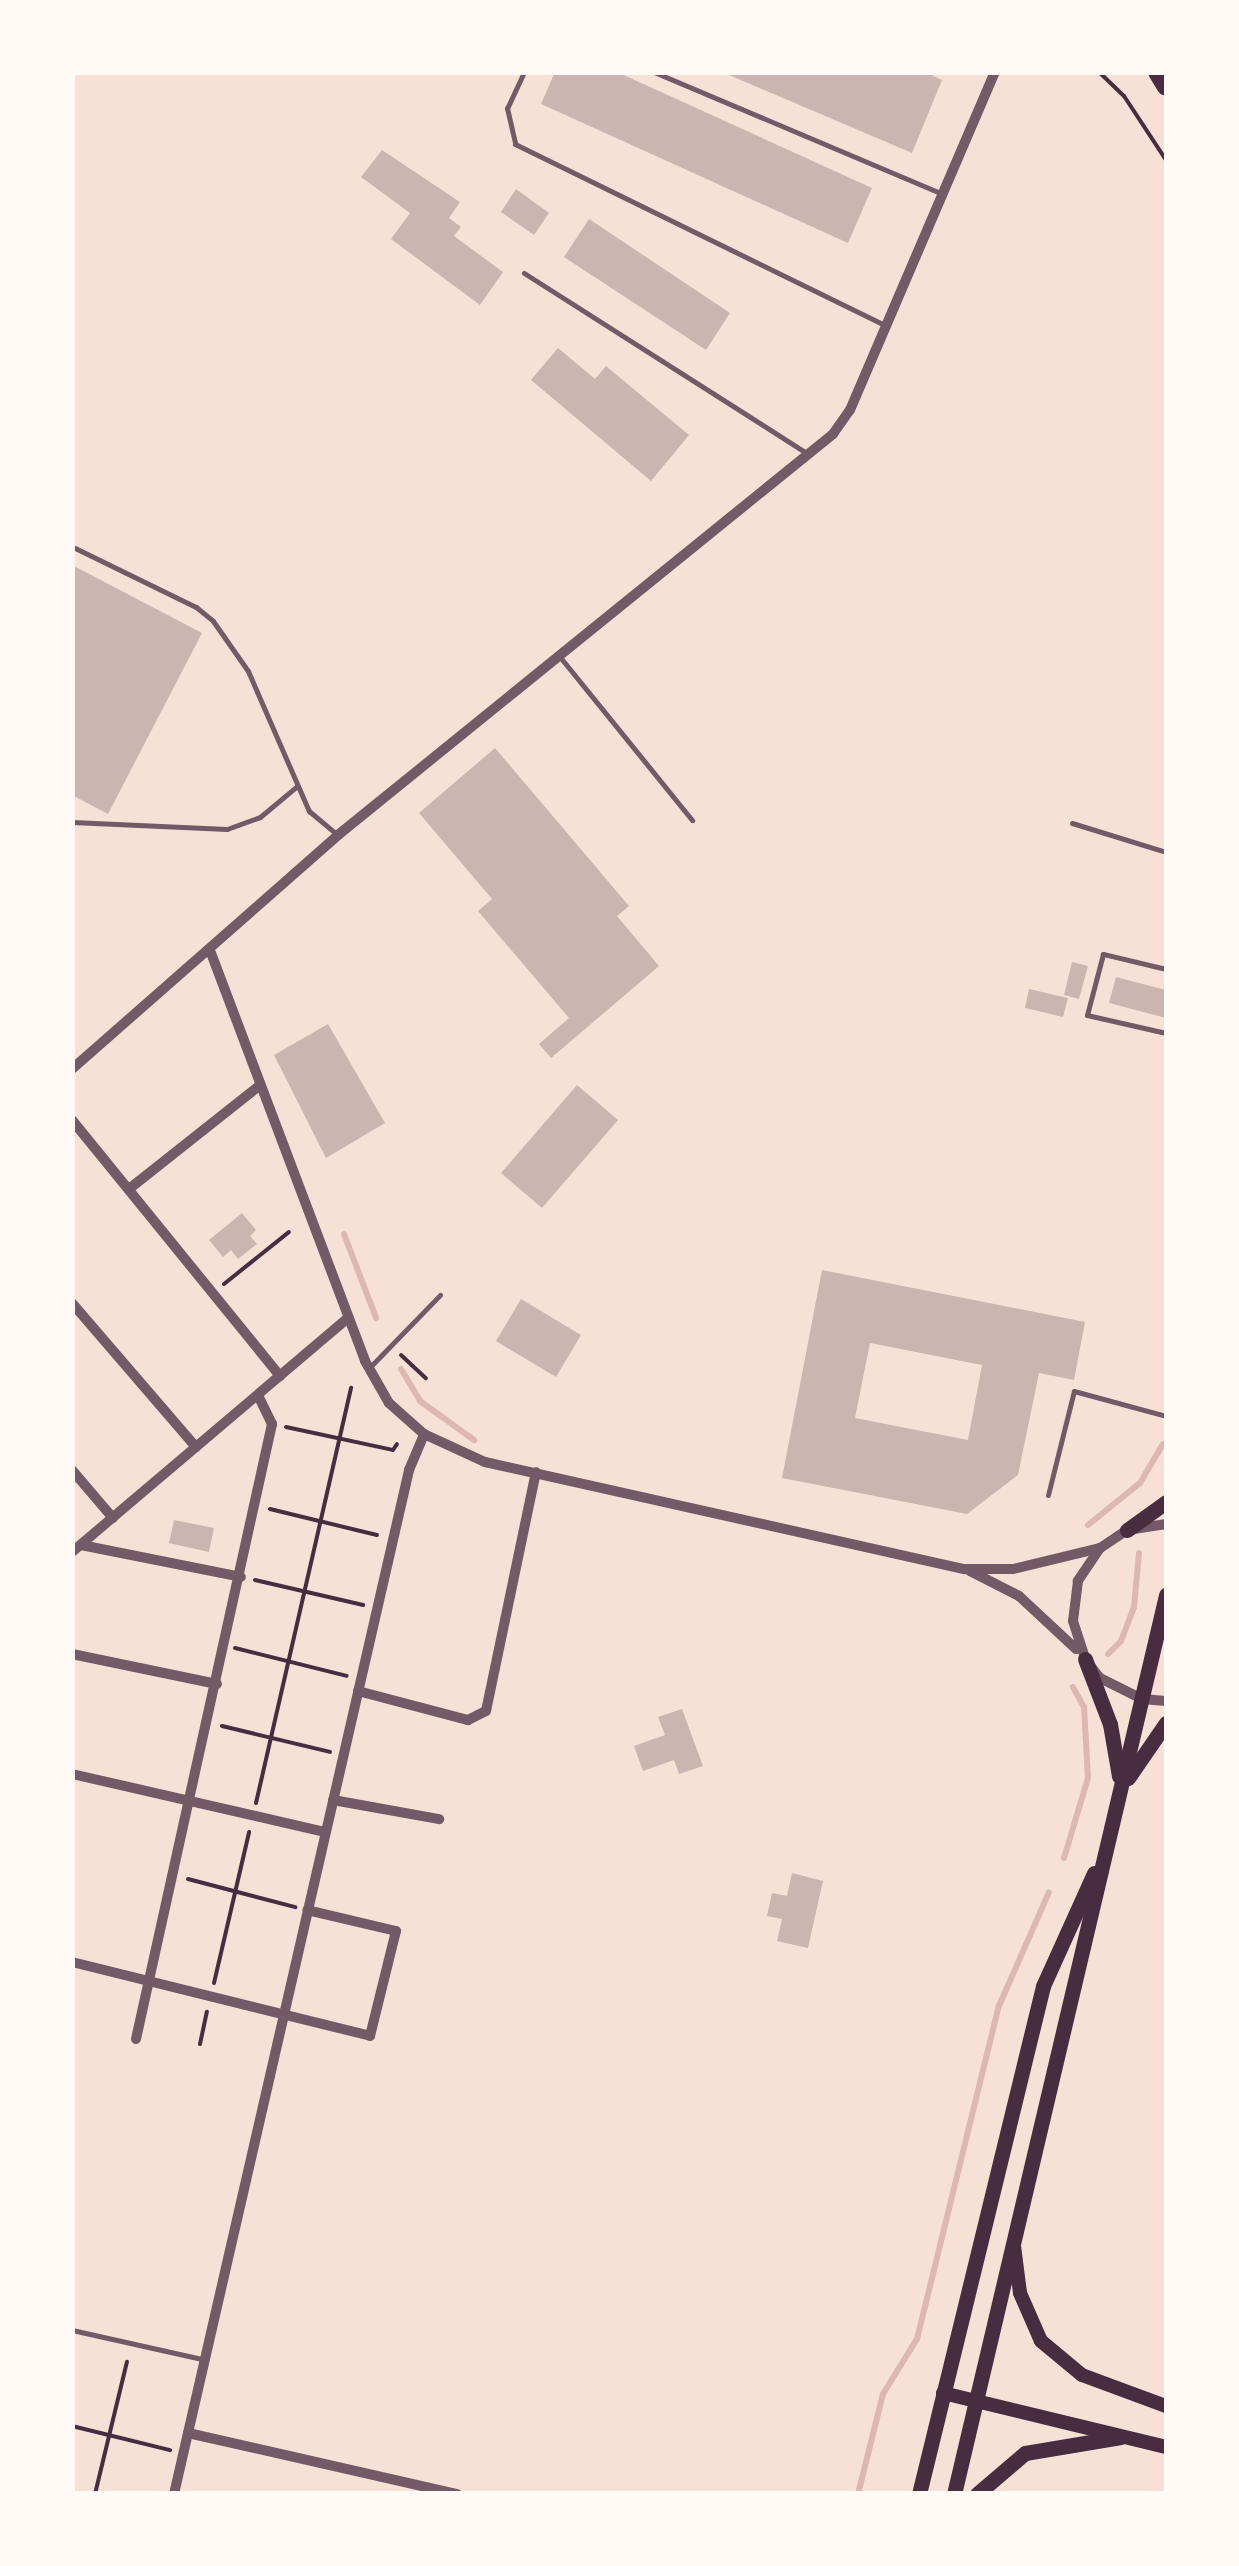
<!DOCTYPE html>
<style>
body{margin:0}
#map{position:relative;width:1239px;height:2566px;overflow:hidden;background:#f7e1d7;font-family:Signika,sans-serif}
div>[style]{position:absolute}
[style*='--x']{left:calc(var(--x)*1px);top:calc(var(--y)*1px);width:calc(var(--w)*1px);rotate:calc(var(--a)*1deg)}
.stream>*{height:6px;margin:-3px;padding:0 3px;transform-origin:3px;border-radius:3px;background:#dcb8b0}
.building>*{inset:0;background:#ccb4b1}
.path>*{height:4px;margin:-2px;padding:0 2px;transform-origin:2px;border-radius:2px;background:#4a2c40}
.service>*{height:5px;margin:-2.5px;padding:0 2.5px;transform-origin:2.5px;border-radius:2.5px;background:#755966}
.minor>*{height:10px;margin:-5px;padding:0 5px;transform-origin:5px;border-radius:5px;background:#755966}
.secondary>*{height:14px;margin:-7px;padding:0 7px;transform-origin:7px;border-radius:7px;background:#4a2c40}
.primary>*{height:15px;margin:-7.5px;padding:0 7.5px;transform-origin:7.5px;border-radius:7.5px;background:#4a2c40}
.motorway>*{height:18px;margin:-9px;padding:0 9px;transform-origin:9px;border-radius:9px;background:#4a2c40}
span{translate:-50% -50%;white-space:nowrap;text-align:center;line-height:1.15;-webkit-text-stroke:10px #fffaf5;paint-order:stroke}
.frame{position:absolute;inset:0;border:75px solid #fffaf5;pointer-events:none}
</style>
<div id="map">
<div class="stream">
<div style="--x:344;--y:1234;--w:90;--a:69.1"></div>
<div style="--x:401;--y:1369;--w:37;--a:59"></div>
<div style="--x:420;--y:1401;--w:67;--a:35.8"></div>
<div style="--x:1088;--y:1525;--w:67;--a:-38.9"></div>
<div style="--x:1140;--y:1483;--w:45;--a:-59.5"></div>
<div style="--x:1108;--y:1654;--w:18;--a:-45"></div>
<div style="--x:1121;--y:1641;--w:36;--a:-69"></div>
<div style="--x:1134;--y:1607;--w:54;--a:-84.7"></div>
<div style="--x:1064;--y:1858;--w:84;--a:-73.3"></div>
<div style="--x:1088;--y:1778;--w:71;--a:-93.2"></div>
<div style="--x:1084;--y:1707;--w:23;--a:-119"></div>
<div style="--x:858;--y:2494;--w:103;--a:-76"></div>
<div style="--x:883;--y:2394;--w:65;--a:-58.3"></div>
<div style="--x:917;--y:2339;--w:343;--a:-76.2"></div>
<div style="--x:999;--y:2006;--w:124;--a:-66.3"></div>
</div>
<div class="building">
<div style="clip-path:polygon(555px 72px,617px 72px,872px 188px,848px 243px,541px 104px)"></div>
<div style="clip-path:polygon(722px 72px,925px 72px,942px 80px,912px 153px)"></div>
<div style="clip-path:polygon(382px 150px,460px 202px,449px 218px,461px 227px,454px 236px,503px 272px,480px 305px,391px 239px,410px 213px,361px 177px)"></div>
<div style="clip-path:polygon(516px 189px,549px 213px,534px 235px,501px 212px)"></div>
<div style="clip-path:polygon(589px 219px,730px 313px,706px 350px,564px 257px)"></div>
<div style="clip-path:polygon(558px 348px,595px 379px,606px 366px,689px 435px,651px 481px,531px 380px)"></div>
<div style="clip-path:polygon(72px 565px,202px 633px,108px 814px,72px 795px)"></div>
<div style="clip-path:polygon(495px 748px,629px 906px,617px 916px,659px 966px,551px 1058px,539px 1044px,569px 1018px,478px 911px,492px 899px,419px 813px)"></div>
<div style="clip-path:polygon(1072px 962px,1088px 966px,1079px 999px,1064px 995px)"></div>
<div style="clip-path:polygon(1116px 977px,1166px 990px,1166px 1018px,1109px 1003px)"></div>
<div style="clip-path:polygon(1029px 989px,1068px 998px,1063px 1017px,1025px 1008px)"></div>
<div style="clip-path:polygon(328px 1024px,385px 1123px,326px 1158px,274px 1055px)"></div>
<div style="clip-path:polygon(577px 1085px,618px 1120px,542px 1208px,501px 1173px)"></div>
<div style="clip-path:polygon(242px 1213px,256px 1230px,250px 1236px,257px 1244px,238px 1259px,231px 1250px,223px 1257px,209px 1240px)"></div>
<div style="clip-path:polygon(evenodd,822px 1270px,1085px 1322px,1074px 1380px,1039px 1373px,1018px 1475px,967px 1514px,782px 1478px,822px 1270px,870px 1343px,982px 1365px,968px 1440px,855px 1418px,870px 1343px)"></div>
<div style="clip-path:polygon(521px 1299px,581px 1335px,556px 1377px,496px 1341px)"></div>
<div style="clip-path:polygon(174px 1520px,214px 1528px,209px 1552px,169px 1543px)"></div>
<div style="clip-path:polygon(682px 1709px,703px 1766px,679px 1774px,674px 1760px,643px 1771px,634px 1746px,665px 1735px,658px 1717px)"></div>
<div style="clip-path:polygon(792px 1873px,823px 1881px,808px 1948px,777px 1941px,782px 1919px,767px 1916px,772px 1893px,787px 1896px)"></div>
</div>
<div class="path">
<div style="--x:1099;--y:72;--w:35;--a:44"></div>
<div style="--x:1124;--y:96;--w:77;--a:56.7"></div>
<div style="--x:224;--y:1284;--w:83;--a:-38.7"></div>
<div style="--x:401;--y:1355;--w:34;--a:43"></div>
<div style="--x:286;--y:1427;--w:109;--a:12.1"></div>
<div style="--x:393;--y:1450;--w:7;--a:-56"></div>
<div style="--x:270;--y:1509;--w:110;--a:13.7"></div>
<div style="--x:255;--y:1580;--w:111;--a:13"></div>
<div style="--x:235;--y:1648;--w:115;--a:14"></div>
<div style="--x:222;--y:1726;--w:111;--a:13.5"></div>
<div style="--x:256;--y:1803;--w:426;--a:-77.1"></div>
<div style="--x:188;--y:1879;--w:111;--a:14.7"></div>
<div style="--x:214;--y:1983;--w:155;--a:-76.9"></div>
<div style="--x:200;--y:2044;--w:33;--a:-78"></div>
<div style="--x:72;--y:2426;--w:101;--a:13.8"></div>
<div style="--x:95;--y:2494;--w:136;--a:-76.4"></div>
</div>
<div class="service">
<div style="--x:524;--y:72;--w:40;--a:115"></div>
<div style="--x:507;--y:108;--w:37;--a:77"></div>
<div style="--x:515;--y:144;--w:411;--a:26.1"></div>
<div style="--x:654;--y:72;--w:314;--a:22.9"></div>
<div style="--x:524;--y:273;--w:337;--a:32.5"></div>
<div style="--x:75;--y:548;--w:135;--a:26"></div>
<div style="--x:196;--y:607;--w:22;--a:39"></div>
<div style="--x:213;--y:621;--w:61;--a:55"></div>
<div style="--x:248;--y:671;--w:153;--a:66.5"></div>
<div style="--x:309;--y:811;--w:38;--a:40"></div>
<div style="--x:560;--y:657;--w:210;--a:51"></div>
<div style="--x:72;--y:822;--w:155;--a:2.6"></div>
<div style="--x:227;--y:829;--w:35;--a:-20"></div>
<div style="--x:260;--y:817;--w:47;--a:-39.8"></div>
<div style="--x:1072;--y:823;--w:98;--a:17.1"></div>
<div style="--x:1166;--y:969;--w:65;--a:-166.6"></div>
<div style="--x:1103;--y:954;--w:63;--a:104.7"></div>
<div style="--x:1087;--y:1015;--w:81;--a:12.8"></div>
<div style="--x:369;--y:1368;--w:102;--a:-45.8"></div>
<div style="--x:1048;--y:1495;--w:107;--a:-76"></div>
<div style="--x:1074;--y:1391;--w:95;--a:15.2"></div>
<div style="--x:72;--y:2330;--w:133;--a:12.6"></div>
</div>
<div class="minor">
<div style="--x:211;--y:953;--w:436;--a:69.3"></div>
<div style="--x:365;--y:1361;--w:48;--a:60.3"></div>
<div style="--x:389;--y:1403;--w:47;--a:41.5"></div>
<div style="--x:424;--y:1434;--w:67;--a:24.7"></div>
<div style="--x:485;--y:1462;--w:492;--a:12.6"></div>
<div style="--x:965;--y:1569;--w:48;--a:0"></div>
<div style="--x:1013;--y:1569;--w:89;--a:-13.6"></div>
<div style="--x:72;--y:1069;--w:354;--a:-41.3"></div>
<div style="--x:338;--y:835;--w:637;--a:-39.01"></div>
<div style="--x:833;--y:434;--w:29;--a:-55"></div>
<div style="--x:850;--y:410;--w:368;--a:-66.8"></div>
<div style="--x:72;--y:1120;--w:330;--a:50.9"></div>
<div style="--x:129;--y:1189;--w:166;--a:-38.4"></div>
<div style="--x:72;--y:1303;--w:190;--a:49.3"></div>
<div style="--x:72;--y:1470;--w:63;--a:49.5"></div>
<div style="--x:1166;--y:1524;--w:39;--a:171"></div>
<div style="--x:1127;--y:1530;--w:32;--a:146"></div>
<div style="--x:1100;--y:1548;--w:40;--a:124"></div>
<div style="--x:1078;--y:1581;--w:40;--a:97.1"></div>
<div style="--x:1073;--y:1621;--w:40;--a:72"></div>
<div style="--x:1085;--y:1659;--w:24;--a:52"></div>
<div style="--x:1100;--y:1678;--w:47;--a:26.6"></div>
<div style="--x:1142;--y:1699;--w:24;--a:5"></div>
<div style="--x:81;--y:1545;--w:163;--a:11.3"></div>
<div style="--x:72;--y:1552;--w:360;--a:-40.3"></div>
<div style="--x:970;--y:1571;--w:55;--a:27"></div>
<div style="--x:1019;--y:1596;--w:78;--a:42.9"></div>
<div style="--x:72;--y:1654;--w:148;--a:11.7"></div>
<div style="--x:358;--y:1691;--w:114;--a:14.8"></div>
<div style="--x:468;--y:1720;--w:20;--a:-27"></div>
<div style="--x:486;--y:1711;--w:244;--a:-78.2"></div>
<div style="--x:72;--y:1774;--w:260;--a:12.9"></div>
<div style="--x:333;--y:1800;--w:108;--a:10.2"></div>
<div style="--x:72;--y:1962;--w:307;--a:13.9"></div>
<div style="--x:370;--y:2036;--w:108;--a:-76.1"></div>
<div style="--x:396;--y:1931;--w:91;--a:-166.7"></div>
<div style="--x:136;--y:2039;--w:630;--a:-77.53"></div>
<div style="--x:272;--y:1424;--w:32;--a:-116"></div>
<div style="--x:188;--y:2433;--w:276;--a:12.8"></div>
<div style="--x:174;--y:2494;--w:1051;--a:-77.07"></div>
<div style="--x:409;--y:1470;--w:39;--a:-67"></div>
</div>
<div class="secondary">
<div style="--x:1014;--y:2246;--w:47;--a:82.7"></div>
<div style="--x:1020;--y:2293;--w:52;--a:66.4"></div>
<div style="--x:1041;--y:2341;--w:53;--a:39.7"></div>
<div style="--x:1082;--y:2375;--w:90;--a:20.3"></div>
<div style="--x:943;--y:2393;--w:229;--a:13.6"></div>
</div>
<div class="primary">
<div style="--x:1127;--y:1530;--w:48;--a:-35.7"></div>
<div style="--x:1085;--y:1659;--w:70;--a:69"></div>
<div style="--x:1110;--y:1724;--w:53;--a:80.2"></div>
<div style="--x:1128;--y:1778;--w:67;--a:-55.4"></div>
<div style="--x:919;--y:2494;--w:523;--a:-76.28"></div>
<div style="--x:1043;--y:1986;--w:124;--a:-65.7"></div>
<div style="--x:954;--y:2494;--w:924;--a:-76.73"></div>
<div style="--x:977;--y:2494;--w:63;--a:-40.5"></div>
<div style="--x:1025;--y:2453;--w:97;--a:-9.5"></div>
</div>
<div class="motorway">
<div style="--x:1157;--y:72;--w:17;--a:59"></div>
</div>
<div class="frame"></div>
</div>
